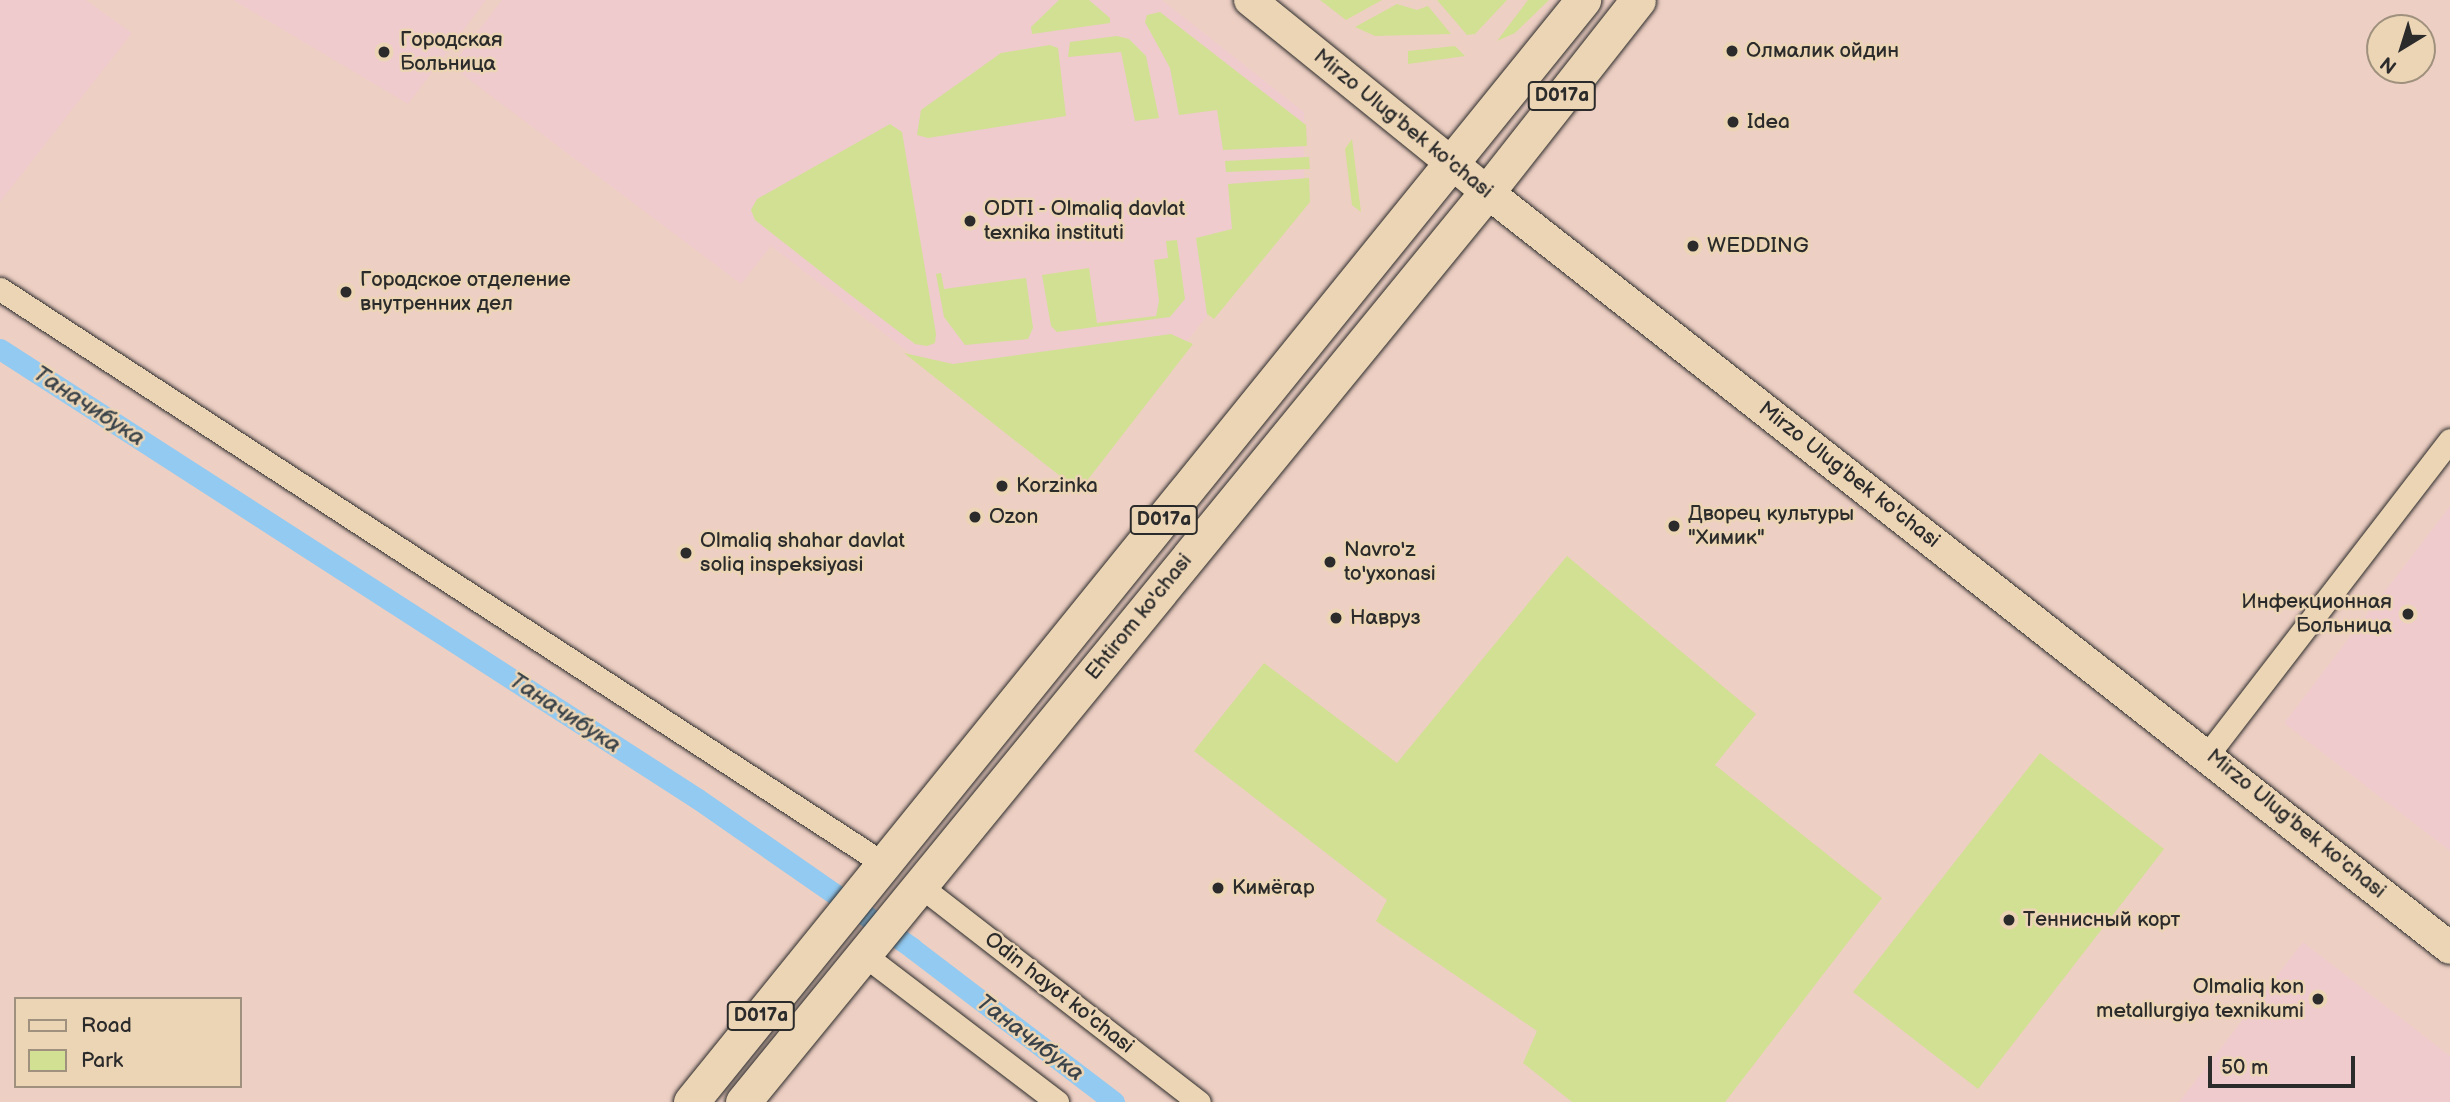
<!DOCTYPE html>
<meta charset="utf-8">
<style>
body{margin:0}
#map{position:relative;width:2450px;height:1102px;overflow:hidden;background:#eecfc3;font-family:"Balsamiq Sans",sans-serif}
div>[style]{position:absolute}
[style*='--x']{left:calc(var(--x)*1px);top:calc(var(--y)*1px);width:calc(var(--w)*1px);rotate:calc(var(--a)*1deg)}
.built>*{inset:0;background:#efcbcd}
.green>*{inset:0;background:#d1e093}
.canal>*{height:21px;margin:-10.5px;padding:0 10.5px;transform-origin:10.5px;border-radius:10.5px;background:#92caf1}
.roads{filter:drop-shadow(0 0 2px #2b2b2b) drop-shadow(0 0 2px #2b2b2b)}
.street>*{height:23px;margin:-11.5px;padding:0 11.5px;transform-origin:11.5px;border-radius:11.5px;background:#ecd5b5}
.secondary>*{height:32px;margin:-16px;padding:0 16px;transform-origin:16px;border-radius:16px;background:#ecd5b5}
.primary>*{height:35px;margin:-17.5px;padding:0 17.5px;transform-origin:17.5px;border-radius:17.5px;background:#ecd5b5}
.dots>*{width:19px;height:19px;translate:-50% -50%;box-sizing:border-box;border:4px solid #ecd5b5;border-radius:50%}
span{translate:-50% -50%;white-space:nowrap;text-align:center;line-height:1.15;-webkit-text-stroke:5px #ecd5b5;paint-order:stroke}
.shield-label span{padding:2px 5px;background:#ecd5b5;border:2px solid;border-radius:5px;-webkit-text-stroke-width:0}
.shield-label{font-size:19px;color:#2b2b2b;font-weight:700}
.poi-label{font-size:21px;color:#2b2b2b}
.left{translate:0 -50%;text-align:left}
.right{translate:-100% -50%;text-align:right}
.street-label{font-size:21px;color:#2b2b2b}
.water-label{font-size:23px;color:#3a4349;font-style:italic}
.legend{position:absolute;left:14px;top:997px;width:228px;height:91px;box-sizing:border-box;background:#ecd5b5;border:2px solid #9f917e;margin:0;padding:9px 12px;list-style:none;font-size:21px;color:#2b2b2b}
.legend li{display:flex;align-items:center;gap:14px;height:35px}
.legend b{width:35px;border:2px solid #9f917e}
.north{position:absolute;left:2366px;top:14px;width:70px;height:70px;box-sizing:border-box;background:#ecd5b5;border:2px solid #9f917e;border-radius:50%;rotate:218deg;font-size:19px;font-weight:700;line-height:28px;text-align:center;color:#2b2b2b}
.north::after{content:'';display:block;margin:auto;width:24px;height:32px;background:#2b2b2b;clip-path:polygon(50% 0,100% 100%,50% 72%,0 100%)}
.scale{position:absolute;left:2208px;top:1056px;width:147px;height:32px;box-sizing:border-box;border:4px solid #2b2b2b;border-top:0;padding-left:9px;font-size:21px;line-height:24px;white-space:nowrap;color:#2b2b2b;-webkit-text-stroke:5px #ecd5b5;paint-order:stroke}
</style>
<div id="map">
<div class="built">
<div style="clip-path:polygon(0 0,86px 0,132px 33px,0 202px)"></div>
<div style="clip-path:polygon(233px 0,486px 0,408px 104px)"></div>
<div style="clip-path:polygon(502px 0,1162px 0,1304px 112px,1304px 195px,1075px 481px,771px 246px,741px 284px,451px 66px)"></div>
<div style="clip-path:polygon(2450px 506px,2450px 851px,2284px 723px)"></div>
<div style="clip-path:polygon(2303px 942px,2450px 1056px,2450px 1102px,2179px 1102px)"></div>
</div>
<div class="green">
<div style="clip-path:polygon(1059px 0,1089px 0,1110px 18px,1110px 23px,1032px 34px,1031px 27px)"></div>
<div style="clip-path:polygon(1320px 0,1382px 0,1346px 20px)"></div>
<div style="clip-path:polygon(1437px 0,1507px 0,1475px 34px,1467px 35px)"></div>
<div style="clip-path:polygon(1528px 0,1549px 0,1515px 33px,1497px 41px)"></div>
<div style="clip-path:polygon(1397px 4px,1417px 10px,1428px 6px,1451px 34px,1375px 36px,1355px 27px)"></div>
<div style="clip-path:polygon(1160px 12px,1306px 125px,1307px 146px,1223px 150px,1217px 110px,1179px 115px,1170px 68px,1145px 22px,1147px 15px)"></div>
<div style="clip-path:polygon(1117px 36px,1129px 39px,1146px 56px,1159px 118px,1135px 121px,1121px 52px,1068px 57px,1070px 42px)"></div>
<div style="clip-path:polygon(1050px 45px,1058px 48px,1066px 116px,928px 138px,917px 135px,921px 110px,1001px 53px)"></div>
<div style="clip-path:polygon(1455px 46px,1465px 56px,1408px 64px,1408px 51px)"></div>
<div style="clip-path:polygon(890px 124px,902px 132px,936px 334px,935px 343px,927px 346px,915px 344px,848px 293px,755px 220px,751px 210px,757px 199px)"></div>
<div style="clip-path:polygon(1352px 139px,1361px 212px,1352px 205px,1345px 149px)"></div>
<div style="clip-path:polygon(1309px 157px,1310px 169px,1226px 172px,1225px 161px)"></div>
<div style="clip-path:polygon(1309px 178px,1310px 202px,1214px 319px,1207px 314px,1196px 238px,1232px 229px,1228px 184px)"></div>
<div style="clip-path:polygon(1177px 240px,1185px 299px,1170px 317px,1057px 332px,1051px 326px,1042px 275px,1089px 268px,1097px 323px,1156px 316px,1159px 301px,1154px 260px,1168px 258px,1166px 241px)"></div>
<div style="clip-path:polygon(941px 273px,944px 289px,1026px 278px,1033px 328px,1028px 339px,965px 345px,944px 317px,936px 274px)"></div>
<div style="clip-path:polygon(1171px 334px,1193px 344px,1079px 491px,904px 353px,953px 364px)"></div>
<div style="clip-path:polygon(1567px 556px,1756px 714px,1715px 765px,1882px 898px,1725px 1102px,1572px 1102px,1523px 1063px,1537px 1031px,1376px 921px,1387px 900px,1194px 751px,1264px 663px,1397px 763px)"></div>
<div style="clip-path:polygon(2040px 753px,2164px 849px,1978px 1089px,1853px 992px)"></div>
</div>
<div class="canal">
<div style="--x:0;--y:349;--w:830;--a:32.81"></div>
<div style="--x:698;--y:799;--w:261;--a:34.8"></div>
<div style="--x:912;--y:948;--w:254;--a:37.3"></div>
</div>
<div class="roads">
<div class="street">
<div style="--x:0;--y:289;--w:1055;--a:33.04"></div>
<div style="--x:2208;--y:754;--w:396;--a:-52.4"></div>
<div style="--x:919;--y:885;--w:354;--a:37.8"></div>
<div style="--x:863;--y:954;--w:244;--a:37.3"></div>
</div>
<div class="secondary">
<div style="--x:1250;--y:0;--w:305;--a:39"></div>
<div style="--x:1487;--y:192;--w:1224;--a:38.13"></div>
</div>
<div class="primary">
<div style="--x:691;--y:1102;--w:1418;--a:-51.01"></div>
<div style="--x:743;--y:1102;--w:1175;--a:-50.73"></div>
<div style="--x:1487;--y:192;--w:244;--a:-51.8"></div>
</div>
</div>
<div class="dots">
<div style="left:1732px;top:51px;background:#2b2b2b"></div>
<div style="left:384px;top:52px;background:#2b2b2b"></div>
<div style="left:1733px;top:122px;background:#2b2b2b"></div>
<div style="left:970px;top:221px;background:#2b2b2b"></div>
<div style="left:1693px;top:246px;background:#2b2b2b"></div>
<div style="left:346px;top:292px;background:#2b2b2b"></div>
<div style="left:1002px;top:486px;background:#2b2b2b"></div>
<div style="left:975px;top:517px;background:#2b2b2b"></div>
<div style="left:1674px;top:526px;background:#2b2b2b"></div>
<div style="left:686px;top:553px;background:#2b2b2b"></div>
<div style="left:1330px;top:562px;background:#2b2b2b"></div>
<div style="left:2408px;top:614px;background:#2b2b2b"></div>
<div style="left:1336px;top:618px;background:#2b2b2b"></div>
<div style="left:1218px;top:888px;background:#2b2b2b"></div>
<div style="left:2009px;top:920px;background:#2b2b2b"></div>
<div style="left:2318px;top:999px;background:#2b2b2b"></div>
</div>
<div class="shield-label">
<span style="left:1562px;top:96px">D017a</span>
<span style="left:1164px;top:520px">D017a</span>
<span style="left:761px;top:1016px">D017a</span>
</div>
<div class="poi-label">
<span class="left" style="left:400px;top:52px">Городская<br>Больница</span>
<span class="left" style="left:1746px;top:51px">Олмалик ойдин</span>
<span class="left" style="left:1747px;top:122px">Idea</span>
<span class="left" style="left:984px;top:221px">ODTI - Olmaliq davlat<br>texnika instituti</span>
<span class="left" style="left:1707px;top:246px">WEDDING</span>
<span class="left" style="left:360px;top:292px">Городское отделение<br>внутренних дел</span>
<span class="left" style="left:1016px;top:486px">Korzinka</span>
<span class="left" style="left:1688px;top:526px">Дворец культуры<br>"Химик"</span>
<span class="left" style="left:989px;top:517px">Ozon</span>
<span class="left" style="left:700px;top:553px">Olmaliq shahar davlat<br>soliq inspeksiyasi</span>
<span class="left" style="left:1344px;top:562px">Navro'z<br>to'yxonasi</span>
<span class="right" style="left:2392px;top:614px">Инфекционная<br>Больница</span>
<span class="left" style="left:1350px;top:618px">Навруз</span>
<span class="left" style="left:1232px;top:888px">Кимёгар</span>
<span class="left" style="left:2023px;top:920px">Теннисный корт</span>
<span class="right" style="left:2304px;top:999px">Olmaliq kon<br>metallurgiya texnikumi</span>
</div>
<div class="street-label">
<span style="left:1403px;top:124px;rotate:39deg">Mirzo Ulug'bek ko'chasi</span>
<span style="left:1849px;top:475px;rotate:38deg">Mirzo Ulug'bek ko'chasi</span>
<span style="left:1139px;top:617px;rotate:-51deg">Ehtirom ko'chasi</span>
<span style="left:2296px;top:824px;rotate:39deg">Mirzo Ulug'bek ko'chasi</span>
<span style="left:1059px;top:993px;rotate:38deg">Odin hayot ko'chasi</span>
</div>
<div class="water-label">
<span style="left:89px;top:406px;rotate:33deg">Таначибука</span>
<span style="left:565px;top:713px;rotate:33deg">Таначибука</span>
<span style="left:1030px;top:1038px;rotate:37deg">Таначибука</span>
</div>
<ul class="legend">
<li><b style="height:9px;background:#ecd5b5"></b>Road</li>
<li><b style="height:19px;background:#d1e093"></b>Park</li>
</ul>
<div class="north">N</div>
<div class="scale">50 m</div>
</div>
